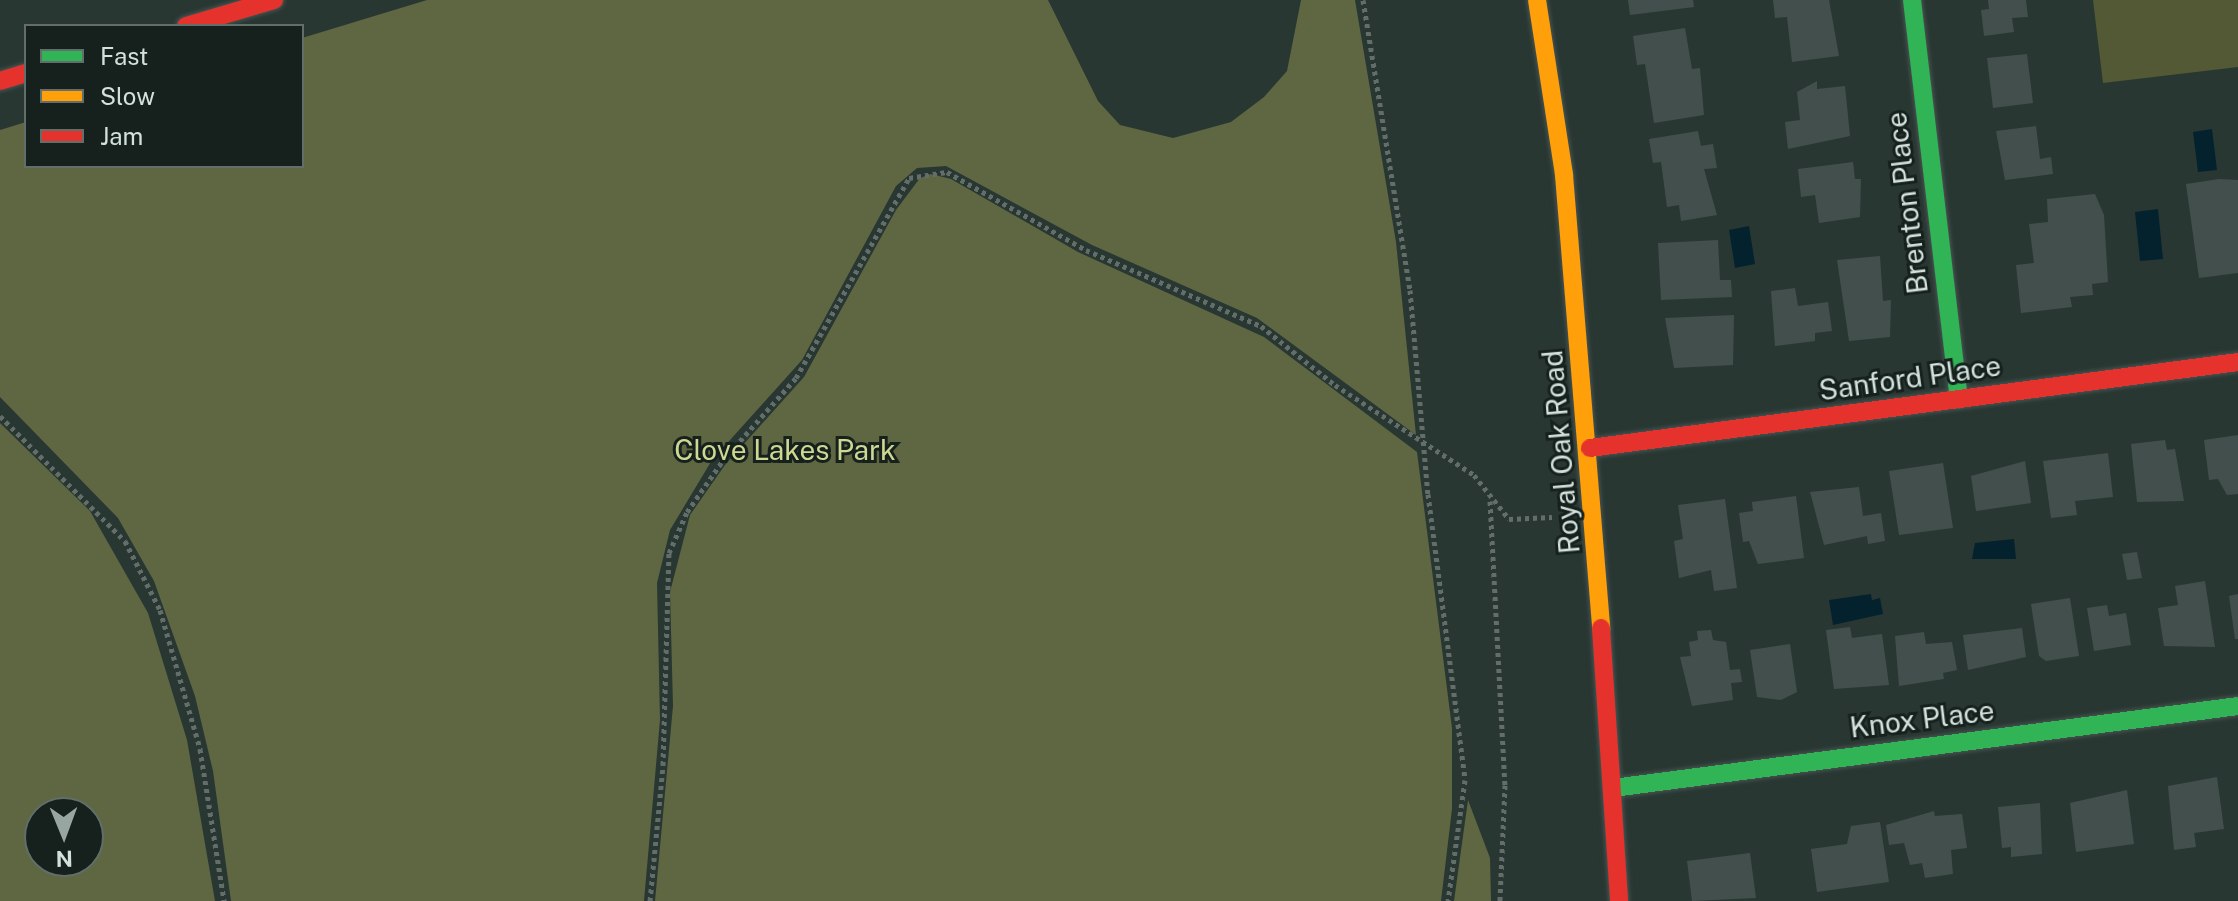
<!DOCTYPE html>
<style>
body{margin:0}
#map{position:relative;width:2238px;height:901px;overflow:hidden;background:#293733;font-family:"Public Sans",sans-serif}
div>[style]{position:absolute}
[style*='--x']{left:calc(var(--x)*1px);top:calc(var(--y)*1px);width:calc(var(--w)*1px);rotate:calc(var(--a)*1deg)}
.green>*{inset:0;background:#535935}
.forest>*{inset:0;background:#5f6642}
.water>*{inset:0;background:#04222e}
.building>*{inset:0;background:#434f4d}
.path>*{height:5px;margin-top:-2.5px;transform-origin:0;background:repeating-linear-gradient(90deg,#636d69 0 4px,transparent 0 8px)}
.roads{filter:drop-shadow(0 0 2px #485451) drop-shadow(0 0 2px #485451)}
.fast>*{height:18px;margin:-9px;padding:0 9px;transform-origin:9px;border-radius:9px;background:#30b455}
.slow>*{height:18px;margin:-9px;padding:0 9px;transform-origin:9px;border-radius:9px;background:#ff9f0a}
.jam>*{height:18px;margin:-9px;padding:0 9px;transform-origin:9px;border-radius:9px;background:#e5322d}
span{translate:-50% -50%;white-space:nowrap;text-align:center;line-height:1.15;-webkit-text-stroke:6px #16211d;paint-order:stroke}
.street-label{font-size:28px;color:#d2e1db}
.park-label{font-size:28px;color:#cfd893}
.legend{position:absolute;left:24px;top:24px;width:280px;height:144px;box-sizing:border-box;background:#16211d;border:2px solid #616e69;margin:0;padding:10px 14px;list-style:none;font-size:24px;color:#d2e1db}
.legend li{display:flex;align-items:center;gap:16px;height:40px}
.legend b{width:40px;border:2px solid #616e69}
.north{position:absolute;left:24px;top:797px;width:80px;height:80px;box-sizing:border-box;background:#16211d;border:2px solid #616e69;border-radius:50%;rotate:179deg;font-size:22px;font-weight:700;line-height:32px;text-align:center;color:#d2e1db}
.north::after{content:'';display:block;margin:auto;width:28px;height:36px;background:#97a6a0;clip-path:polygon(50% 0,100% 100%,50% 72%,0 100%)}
</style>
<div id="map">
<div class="green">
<div style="clip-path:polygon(2093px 0,2238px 0,2238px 67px,2103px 83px)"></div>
</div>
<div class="forest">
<div style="clip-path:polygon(427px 0,1048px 0,1098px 101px,1120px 125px,1173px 138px,1231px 122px,1264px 97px,1287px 71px,1301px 0,1355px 0,1396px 242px,1416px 435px,1257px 318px,1092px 245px,946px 166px,917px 168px,896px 186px,802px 360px,712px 460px,670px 530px,657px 583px,660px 720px,644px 901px,231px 901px,213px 771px,195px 696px,154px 581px,118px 518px,0 397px,0 130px,26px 122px,26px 166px,302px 166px,302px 38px)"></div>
<div style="clip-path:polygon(931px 174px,951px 179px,1078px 252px,1264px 337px,1417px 452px,1452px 728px,1452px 809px,1441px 901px,655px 901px,673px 706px,670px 592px,690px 515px,725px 465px,804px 377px,896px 210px,920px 178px)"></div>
<div style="clip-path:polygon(evenodd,0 423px,90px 511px,148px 613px,187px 740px,215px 901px,0 901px,0 423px,88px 813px,88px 861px,40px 861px,40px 813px,88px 813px)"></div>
<div style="clip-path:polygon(1468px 800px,1490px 858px,1491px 901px,1454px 901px)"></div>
</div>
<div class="water">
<div style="clip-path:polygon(2212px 129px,2217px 170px,2198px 172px,2193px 132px)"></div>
<div style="clip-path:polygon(2158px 209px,2163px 259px,2140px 261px,2135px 212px)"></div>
<div style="clip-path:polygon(1749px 226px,1755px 264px,1735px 268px,1729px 230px)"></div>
<div style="clip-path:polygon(2014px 539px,2016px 559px,1972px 559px,1975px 543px)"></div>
<div style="clip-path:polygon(1871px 594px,1872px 600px,1880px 598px,1883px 614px,1833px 625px,1829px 600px)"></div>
</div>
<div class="building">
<div style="clip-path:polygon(1628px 0,1693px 0,1694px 7px,1630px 15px)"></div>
<div style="clip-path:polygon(1773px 0,1829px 0,1839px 56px,1792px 62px,1787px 17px,1775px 18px)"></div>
<div style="clip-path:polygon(1988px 0,2026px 0,2028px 17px,2012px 18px,2014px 32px,1984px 36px,1981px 10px,1989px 9px)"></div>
<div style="clip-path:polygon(1685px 28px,1692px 69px,1700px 68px,1704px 115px,1654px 123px,1645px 64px,1637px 65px,1633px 36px)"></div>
<div style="clip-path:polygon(2027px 54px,2033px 103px,1993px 108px,1987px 58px)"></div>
<div style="clip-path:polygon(1817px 81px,1817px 89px,1845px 86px,1850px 136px,1788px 149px,1785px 122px,1800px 120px,1797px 92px)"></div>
<div style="clip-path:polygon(2036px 126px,2040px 159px,2051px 157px,2053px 174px,2005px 180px,1996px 131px)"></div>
<div style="clip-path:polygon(1698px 131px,1701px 146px,1713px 144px,1717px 168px,1704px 169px,1717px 215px,1681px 221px,1679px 205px,1667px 207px,1661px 162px,1653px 163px,1649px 139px)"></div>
<div style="clip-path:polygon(1853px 162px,1855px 179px,1861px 179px,1860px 217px,1819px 223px,1815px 195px,1801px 197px,1798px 169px)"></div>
<div style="clip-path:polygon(2219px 179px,2238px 180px,2238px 273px,2199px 278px,2186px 184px)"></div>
<div style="clip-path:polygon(2095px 194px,2104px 215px,2108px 282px,2092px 284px,2093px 295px,2070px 297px,2072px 307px,2021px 313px,2016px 265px,2034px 263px,2029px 224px,2048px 222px,2047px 199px)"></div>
<div style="clip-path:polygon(1718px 240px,1720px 280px,1731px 280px,1732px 297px,1661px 300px,1658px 243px)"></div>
<div style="clip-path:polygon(1880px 256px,1883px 301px,1891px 300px,1890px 337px,1849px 341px,1837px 260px)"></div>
<div style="clip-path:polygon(1795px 288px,1798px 306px,1828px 302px,1832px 331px,1815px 333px,1815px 341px,1775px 346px,1771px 291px)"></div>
<div style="clip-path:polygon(1734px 315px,1733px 365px,1674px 368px,1665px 318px)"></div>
<div style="clip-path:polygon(2238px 435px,2238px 494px,2227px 495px,2218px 479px,2209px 480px,2204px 440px)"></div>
<div style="clip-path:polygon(2165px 440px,2167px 450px,2175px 449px,2184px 501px,2137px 502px,2131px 444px)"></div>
<div style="clip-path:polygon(2108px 453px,2113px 497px,2075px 501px,2077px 515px,2051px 518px,2043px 461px)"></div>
<div style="clip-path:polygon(2025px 461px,2031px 503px,1976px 511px,1971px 476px)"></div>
<div style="clip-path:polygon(1943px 463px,1953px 528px,1899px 535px,1889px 471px)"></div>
<div style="clip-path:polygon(1859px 487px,1863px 516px,1881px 513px,1885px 541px,1868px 544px,1867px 536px,1824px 545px,1810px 492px)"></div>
<div style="clip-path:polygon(1796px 496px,1804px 558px,1758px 564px,1749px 541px,1743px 542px,1739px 513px,1753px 511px,1752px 502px)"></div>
<div style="clip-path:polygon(1725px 499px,1737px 588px,1714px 591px,1711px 570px,1679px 578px,1674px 541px,1683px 539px,1678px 505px)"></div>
<div style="clip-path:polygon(2137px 552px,2142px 578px,2127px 580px,2122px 554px)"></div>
<div style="clip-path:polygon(2205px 581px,2215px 647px,2164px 646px,2158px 608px,2178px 605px,2175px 586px)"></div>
<div style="clip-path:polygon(2238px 594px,2238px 639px,2235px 639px,2229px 596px)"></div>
<div style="clip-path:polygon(2070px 598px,2079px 656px,2046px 661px,2039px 656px,2031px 604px)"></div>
<div style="clip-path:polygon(2107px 605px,2109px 616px,2126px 613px,2131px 645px,2094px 651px,2087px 608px)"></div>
<div style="clip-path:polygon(1850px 627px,1852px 638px,1882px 634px,1889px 685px,1834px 689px,1826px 630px)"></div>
<div style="clip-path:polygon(2022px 628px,2026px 657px,1968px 670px,1963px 635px)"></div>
<div style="clip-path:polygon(1711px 630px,1713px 640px,1726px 642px,1730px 670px,1740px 669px,1742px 682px,1731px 683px,1733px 700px,1692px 706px,1680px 657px,1691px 656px,1689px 642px,1698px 640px,1697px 631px)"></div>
<div style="clip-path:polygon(1924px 632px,1926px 644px,1952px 642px,1957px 670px,1943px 673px,1944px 679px,1899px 686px,1895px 636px)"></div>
<div style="clip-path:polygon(1790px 644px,1797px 692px,1781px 700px,1757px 697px,1750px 650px)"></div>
<div style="clip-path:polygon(2217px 777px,2224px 829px,2194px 833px,2196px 847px,2174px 850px,2168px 786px)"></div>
<div style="clip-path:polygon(2127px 790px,2134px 844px,2076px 852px,2070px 803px)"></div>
<div style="clip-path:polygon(2040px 803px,2042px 854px,2011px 857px,2011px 847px,2002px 848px,1998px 807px)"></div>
<div style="clip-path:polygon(1934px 811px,1935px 816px,1962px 814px,1967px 848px,1951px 850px,1953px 874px,1925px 878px,1922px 863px,1910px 865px,1904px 843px,1889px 845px,1886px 825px)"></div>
<div style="clip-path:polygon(1880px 822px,1889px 882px,1817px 892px,1811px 849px,1847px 844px,1851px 826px)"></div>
<div style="clip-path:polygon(1750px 853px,1756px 898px,1692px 901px,1687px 861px)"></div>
</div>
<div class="path">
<div style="--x:1363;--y:0;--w:294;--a:80.8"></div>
<div style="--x:1410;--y:290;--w:205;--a:85"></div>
<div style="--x:1428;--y:494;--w:288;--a:82.6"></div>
<div style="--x:1465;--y:780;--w:122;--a:98"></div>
<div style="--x:0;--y:416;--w:177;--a:45"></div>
<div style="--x:125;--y:541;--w:77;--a:63.1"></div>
<div style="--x:160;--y:610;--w:145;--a:73.9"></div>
<div style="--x:200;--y:749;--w:154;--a:81"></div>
<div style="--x:1490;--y:501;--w:284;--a:87"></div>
<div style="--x:1505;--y:785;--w:116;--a:92.5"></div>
<div style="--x:650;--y:901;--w:137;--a:-84.5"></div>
<div style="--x:663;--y:765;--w:212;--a:-88.4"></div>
<div style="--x:669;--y:553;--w:45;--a:-66.3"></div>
<div style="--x:687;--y:512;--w:65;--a:-55.1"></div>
<div style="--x:724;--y:459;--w:108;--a:-48.4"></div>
<div style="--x:796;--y:378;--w:230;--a:-60.5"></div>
<div style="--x:909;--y:178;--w:38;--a:-9"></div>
<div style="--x:947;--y:172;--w:159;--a:29.3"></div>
<div style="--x:1086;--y:250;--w:191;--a:23.5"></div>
<div style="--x:1261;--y:326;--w:95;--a:38.6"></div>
<div style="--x:1335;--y:385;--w:166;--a:32.9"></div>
<div style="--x:1474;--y:475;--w:56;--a:51.5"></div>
<div style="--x:1509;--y:519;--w:43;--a:-2.7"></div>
</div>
<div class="roads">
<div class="fast">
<div style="--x:1912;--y:0;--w:402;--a:83.3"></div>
<div style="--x:1613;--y:788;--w:630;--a:-7.47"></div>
</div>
<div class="slow">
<div style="--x:1537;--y:0;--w:177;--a:81.2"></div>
<div style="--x:1564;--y:175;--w:455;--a:85.3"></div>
</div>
<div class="jam">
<div style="--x:186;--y:26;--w:92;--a:-16.5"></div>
<div style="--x:0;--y:81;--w:27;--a:-17"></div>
<div style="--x:1590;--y:448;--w:654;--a:-7.56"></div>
<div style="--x:1601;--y:628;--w:274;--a:86.2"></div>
</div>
</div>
<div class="street-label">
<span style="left:1907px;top:203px;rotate:-97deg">Brenton Place</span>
<span style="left:1910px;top:378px;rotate:-8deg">Sanford Place</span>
<span style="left:1561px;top:452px;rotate:-95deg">Royal Oak Road</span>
<span style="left:1922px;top:719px;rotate:-7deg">Knox Place</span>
</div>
<div class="park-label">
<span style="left:785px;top:450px">Clove Lakes Park</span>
</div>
<ul class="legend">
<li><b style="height:10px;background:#30b455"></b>Fast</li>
<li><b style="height:10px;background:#ff9f0a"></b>Slow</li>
<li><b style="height:10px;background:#e5322d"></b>Jam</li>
</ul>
<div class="north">N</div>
</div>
